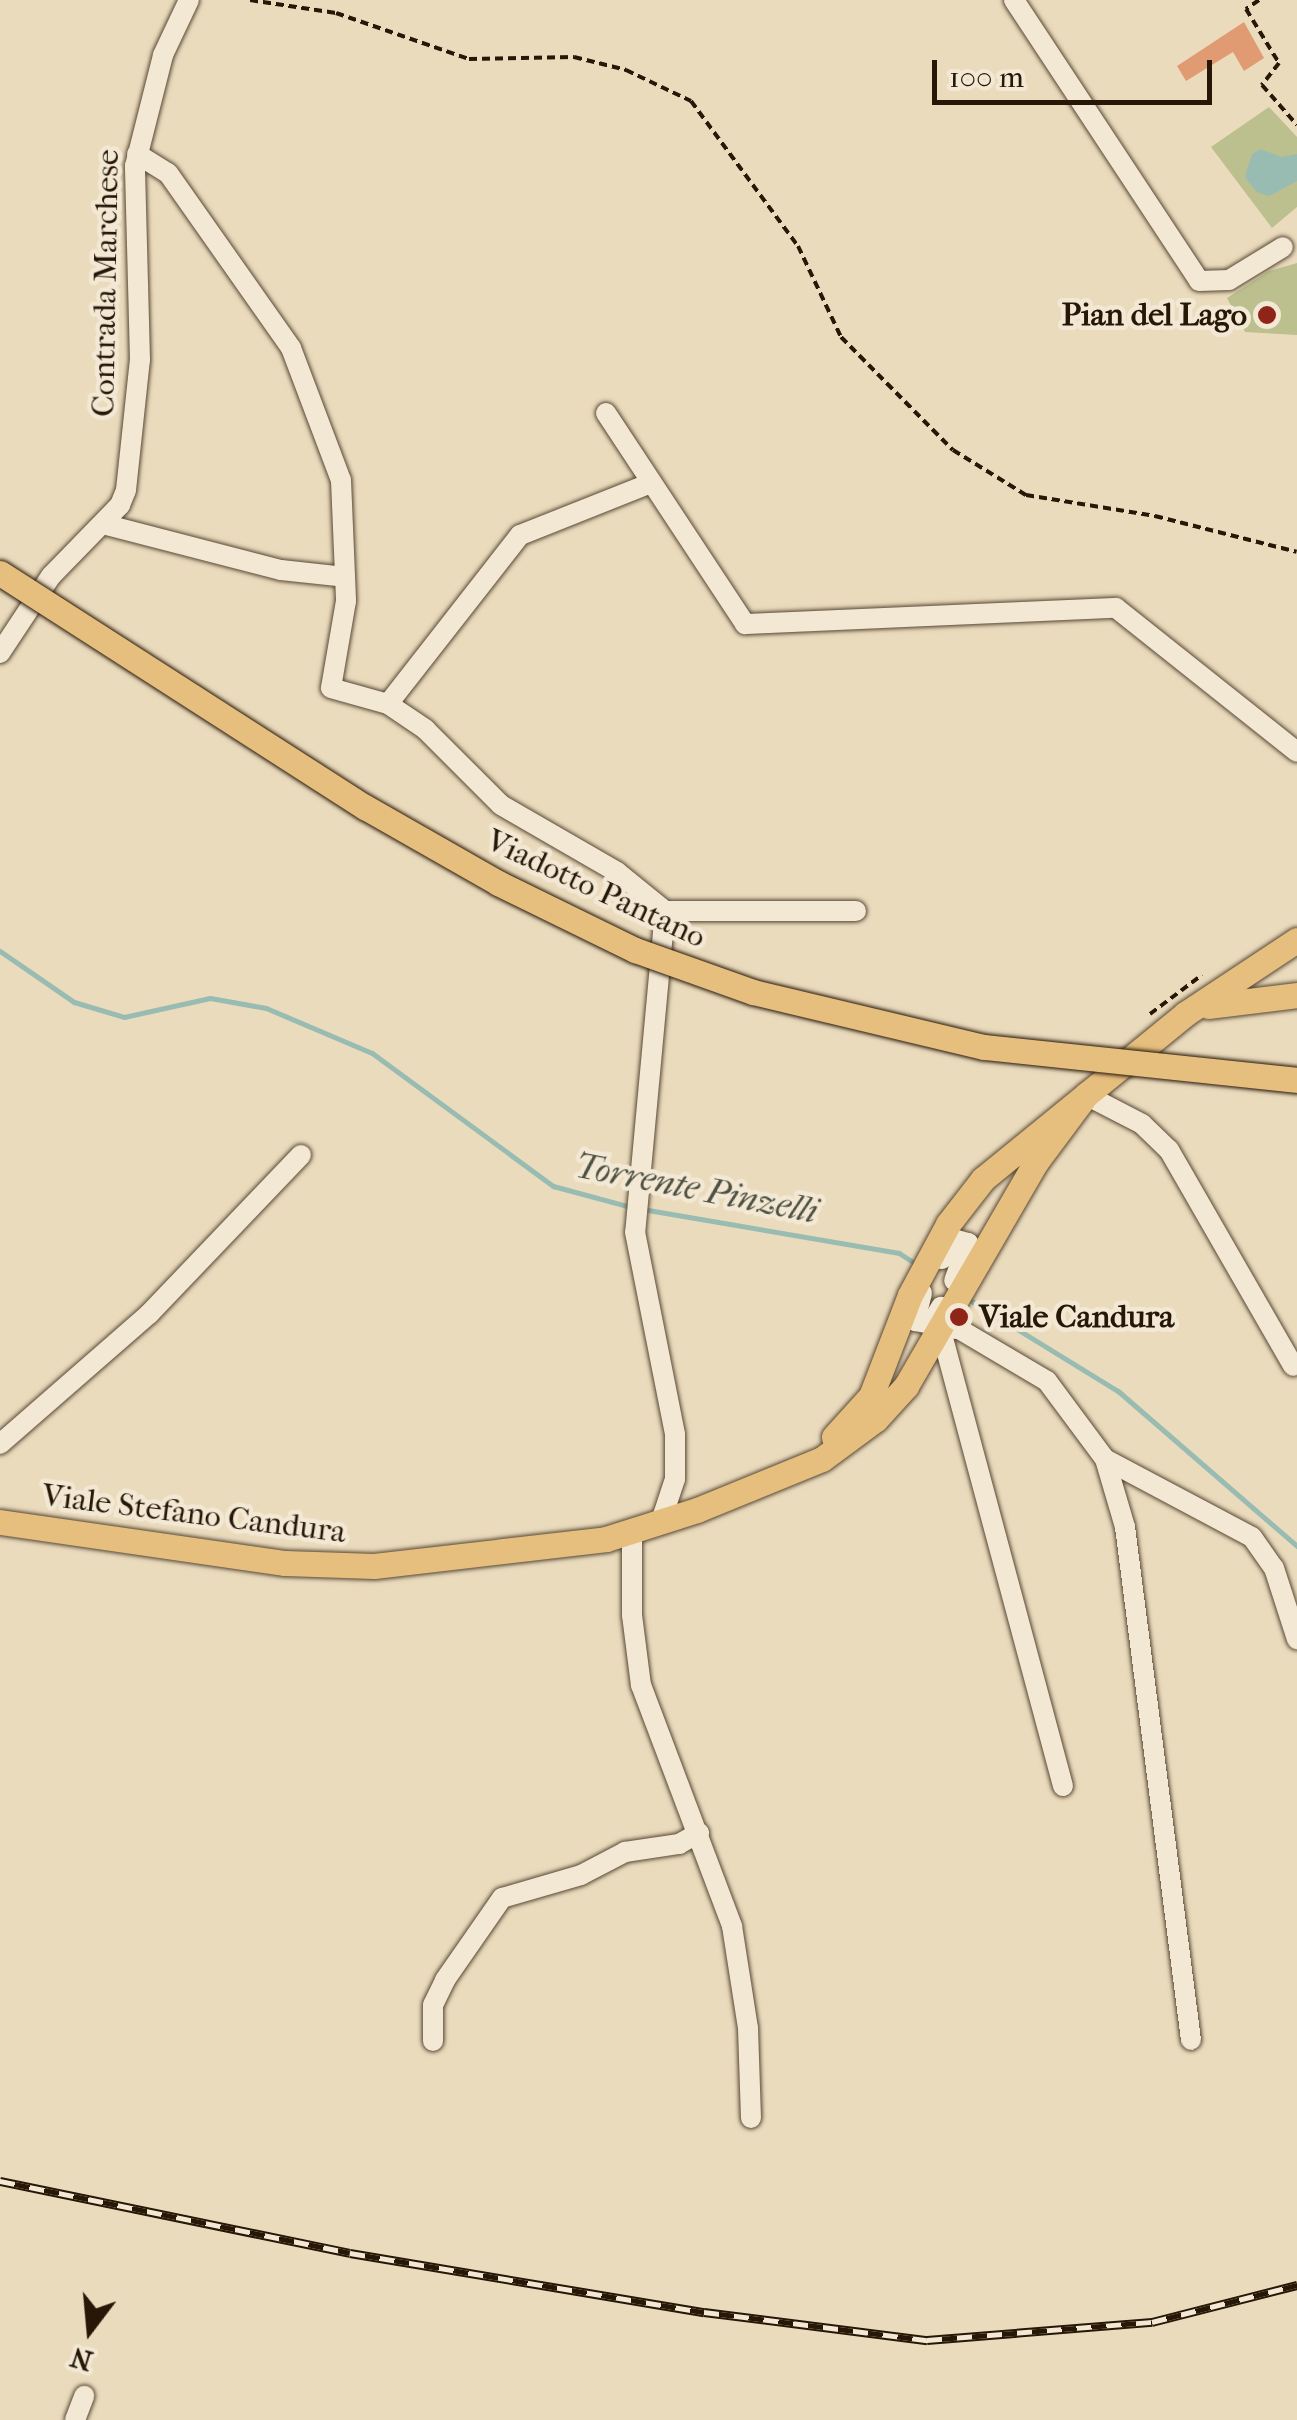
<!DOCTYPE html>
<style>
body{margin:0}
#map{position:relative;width:1297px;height:2420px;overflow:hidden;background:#ebdbbd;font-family:"IM FELL French Canon",serif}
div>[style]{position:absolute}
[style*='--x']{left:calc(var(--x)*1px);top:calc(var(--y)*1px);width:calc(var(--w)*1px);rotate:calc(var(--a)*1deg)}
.green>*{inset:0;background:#bcbf8e}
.water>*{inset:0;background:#98bbb2}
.stream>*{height:5px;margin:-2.5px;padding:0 2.5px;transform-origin:2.5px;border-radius:2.5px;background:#98bbb2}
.building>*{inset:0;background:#e19b72}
.path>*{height:4px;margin-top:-2px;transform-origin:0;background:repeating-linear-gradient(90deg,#261706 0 8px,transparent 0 13px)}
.roads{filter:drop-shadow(0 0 2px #574834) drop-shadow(0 0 2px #574834)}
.minor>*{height:20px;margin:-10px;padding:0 10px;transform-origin:10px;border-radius:10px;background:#f2e8d4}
.major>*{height:25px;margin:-12.5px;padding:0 12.5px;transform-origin:12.5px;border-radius:12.5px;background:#e6be7e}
.rail>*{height:9px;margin-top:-4.5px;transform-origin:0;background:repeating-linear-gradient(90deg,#f2e8d4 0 15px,#261706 0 30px);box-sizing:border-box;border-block:2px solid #261706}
.bridges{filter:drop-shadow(0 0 2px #261706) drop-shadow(0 0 2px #261706)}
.major-bridge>*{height:25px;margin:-12.5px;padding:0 12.5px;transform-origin:12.5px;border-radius:12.5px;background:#e6be7e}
.dots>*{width:28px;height:28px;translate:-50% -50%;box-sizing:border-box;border:5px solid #f2e8d4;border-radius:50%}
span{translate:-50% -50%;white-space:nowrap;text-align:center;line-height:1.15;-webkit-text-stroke:9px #f2e8d4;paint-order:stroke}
.street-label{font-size:32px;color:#261706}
.poi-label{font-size:32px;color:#261706;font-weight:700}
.right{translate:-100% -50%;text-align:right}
.left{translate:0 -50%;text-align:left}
.water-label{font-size:35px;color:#4e5042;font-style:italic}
.north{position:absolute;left:40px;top:2280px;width:100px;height:100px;-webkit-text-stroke:8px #f2e8d4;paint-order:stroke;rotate:196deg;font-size:28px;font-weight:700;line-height:40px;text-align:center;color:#261706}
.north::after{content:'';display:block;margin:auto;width:35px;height:45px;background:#261706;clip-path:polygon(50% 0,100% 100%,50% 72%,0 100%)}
.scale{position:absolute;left:932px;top:60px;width:280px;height:45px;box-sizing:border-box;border:5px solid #261706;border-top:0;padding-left:12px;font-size:30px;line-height:35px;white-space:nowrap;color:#261706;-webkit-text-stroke:8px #f2e8d4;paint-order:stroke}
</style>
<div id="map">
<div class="green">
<div style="clip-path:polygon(1269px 107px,1297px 137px,1297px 207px,1272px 228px,1211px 147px)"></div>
<div style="clip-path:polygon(1297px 263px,1297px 335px,1245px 332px,1227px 298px,1269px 271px)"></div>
</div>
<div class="water">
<div style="clip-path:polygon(1261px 149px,1281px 157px,1297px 154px,1297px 181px,1269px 196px,1257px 192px,1245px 177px,1252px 154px)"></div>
</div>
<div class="stream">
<div style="--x:0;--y:951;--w:90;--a:34.6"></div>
<div style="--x:74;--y:1002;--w:52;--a:16.7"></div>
<div style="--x:124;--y:1017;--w:88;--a:-12.5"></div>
<div style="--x:210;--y:998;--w:57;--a:10.1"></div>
<div style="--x:266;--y:1008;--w:115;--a:23"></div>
<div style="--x:372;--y:1053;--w:225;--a:36.3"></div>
<div style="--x:553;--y:1186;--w:81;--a:15.1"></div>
<div style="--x:642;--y:1209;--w:261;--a:9.7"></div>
<div style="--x:899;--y:1253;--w:24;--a:33"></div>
<div style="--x:965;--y:1297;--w:180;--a:31.6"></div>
<div style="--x:1118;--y:1391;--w:237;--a:40.9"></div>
</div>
<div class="building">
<div style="clip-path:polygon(1244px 22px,1264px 58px,1244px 71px,1233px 52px,1186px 81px,1177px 66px)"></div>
</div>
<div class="path">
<div style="--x:250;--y:0;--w:87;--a:8.6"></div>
<div style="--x:336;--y:13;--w:141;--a:19.1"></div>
<div style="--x:469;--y:59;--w:105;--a:-1.1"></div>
<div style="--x:574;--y:57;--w:54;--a:14"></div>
<div style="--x:626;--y:70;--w:72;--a:25.5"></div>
<div style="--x:691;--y:101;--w:180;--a:53.6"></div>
<div style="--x:798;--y:246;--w:101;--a:64.7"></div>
<div style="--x:841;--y:337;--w:159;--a:45.3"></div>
<div style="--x:953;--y:450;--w:86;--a:31.7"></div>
<div style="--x:1026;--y:495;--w:131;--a:9.2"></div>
<div style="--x:1155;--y:516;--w:146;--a:14.2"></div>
<div style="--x:1259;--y:0;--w:16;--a:145"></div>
<div style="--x:1246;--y:9;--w:63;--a:58.6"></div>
<div style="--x:1279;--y:63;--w:28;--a:128"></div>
<div style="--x:1262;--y:85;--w:53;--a:48.8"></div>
<div style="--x:1150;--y:1014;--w:65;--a:-36.9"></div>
</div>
<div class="roads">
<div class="minor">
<div style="--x:1014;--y:0;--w:336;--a:56.6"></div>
<div style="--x:1199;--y:281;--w:30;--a:-2"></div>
<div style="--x:1229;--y:280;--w:63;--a:-31.4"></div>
<div style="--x:137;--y:154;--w:36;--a:32"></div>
<div style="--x:168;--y:173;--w:214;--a:54.9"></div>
<div style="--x:291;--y:348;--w:141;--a:69.3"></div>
<div style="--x:341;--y:480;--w:121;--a:87.6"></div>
<div style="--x:346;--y:601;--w:88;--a:99.8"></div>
<div style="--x:331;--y:688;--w:59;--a:15.7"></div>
<div style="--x:606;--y:413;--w:253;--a:56.6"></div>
<div style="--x:745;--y:624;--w:371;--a:-2.5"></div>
<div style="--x:1116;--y:608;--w:231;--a:38.5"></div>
<div style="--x:651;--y:483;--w:141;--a:158.3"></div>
<div style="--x:520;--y:535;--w:214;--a:128"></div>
<div style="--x:388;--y:704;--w:45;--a:34"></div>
<div style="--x:425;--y:729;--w:107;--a:45"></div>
<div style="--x:501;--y:805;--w:134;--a:30"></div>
<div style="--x:617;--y:872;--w:62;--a:39.1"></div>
<div style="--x:665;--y:911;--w:322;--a:95.3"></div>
<div style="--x:635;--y:1232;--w:206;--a:78.8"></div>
<div style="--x:675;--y:1434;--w:45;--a:90"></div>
<div style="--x:675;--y:1479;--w:47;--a:108.4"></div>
<div style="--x:103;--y:524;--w:184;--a:14.5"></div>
<div style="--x:281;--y:570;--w:64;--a:6.2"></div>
<div style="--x:0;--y:653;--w:92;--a:-56.5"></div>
<div style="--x:51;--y:576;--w:99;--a:-45.8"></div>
<div style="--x:120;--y:505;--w:16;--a:-68"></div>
<div style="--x:126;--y:490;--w:131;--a:-83.9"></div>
<div style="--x:140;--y:360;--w:194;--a:-91.5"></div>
<div style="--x:135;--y:166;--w:114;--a:-75.8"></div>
<div style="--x:163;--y:55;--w:61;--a:-64.7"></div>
<div style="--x:665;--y:911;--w:191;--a:0"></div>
<div style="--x:1086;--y:1095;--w:63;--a:27.4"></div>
<div style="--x:1142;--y:1124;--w:37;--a:44"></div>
<div style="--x:1169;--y:1150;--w:249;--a:60.1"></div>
<div style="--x:942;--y:1259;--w:23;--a:-61"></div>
<div style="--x:953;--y:1239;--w:16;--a:15"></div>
<div style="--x:968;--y:1243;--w:40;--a:110.2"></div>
<div style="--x:922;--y:1293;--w:29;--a:104"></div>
<div style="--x:915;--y:1321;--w:16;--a:11"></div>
<div style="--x:931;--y:1324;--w:20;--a:-60"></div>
<div style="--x:0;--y:1444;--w:198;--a:-41.1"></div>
<div style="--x:149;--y:1314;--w:220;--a:-46.3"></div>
<div style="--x:1105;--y:1459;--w:166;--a:28"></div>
<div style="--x:1252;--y:1537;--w:38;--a:55"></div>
<div style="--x:1274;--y:1568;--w:75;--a:72.1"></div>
<div style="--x:632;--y:1533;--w:82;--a:90"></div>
<div style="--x:632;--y:1615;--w:71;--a:82.7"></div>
<div style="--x:641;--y:1685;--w:258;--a:69.3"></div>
<div style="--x:732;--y:1926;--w:103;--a:81.1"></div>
<div style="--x:748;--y:2028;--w:90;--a:88.1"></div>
<div style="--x:1063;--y:1786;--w:474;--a:-105"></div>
<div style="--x:940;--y:1328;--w:19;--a:3"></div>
<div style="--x:959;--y:1329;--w:102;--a:30.6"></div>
<div style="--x:1047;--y:1381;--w:97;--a:53.4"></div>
<div style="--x:1105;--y:1459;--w:71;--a:73.6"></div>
<div style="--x:1125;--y:1527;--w:517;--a:82.67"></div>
<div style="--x:433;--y:2041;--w:36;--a:-90"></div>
<div style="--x:433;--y:2005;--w:28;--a:-64"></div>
<div style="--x:445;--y:1980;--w:100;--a:-55.2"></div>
<div style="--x:502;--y:1898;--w:82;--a:-16.2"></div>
<div style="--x:581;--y:1875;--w:50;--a:-27.6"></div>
<div style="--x:625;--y:1852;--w:55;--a:-8.4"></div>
<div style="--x:679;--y:1844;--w:23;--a:-29"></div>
<div style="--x:75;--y:2420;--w:26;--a:-69"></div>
</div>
<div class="major">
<div style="--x:1208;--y:1006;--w:90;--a:-7"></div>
<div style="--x:834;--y:1437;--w:55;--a:-47.9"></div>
<div style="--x:871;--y:1396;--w:108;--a:-68.9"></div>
<div style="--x:910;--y:1295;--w:81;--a:-61.8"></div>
<div style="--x:948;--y:1224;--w:57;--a:-52.1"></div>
<div style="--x:983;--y:1179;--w:261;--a:-39.2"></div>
<div style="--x:1185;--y:1014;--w:134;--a:-33.5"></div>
<div style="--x:0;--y:1522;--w:288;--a:8.2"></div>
<div style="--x:285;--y:1563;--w:89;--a:1.9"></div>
<div style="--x:374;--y:1566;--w:234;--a:-6.6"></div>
<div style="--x:606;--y:1539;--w:96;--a:-17.7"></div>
<div style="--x:697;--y:1510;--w:135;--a:-22.2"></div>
<div style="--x:822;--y:1459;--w:67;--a:-36.5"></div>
<div style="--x:876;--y:1419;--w:45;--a:-47.7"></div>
<div style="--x:906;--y:1386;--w:259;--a:-59.9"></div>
<div style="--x:1036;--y:1162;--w:84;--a:-53.3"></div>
</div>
</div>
<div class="rail">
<div style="--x:0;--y:2181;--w:357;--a:11.6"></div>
<div style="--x:350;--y:2253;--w:359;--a:9.5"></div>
<div style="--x:704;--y:2312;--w:225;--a:7.2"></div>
<div style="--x:927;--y:2340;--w:226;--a:-4.6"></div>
<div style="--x:1152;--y:2322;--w:150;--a:-14.3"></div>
</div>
<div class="bridges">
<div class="major-bridge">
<div style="--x:0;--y:573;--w:434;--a:32.7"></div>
<div style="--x:365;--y:807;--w:153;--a:29.7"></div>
<div style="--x:498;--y:883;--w:153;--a:26.1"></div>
<div style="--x:635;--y:950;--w:125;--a:19.6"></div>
<div style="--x:753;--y:992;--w:237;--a:13.4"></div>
<div style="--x:984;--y:1047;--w:315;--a:6"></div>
</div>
</div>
<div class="dots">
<div style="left:1267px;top:315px;background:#8f2418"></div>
<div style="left:959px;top:1317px;background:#8f2418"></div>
</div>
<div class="street-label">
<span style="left:106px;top:283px;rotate:-89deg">Contrada Marchese</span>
<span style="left:596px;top:889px;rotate:25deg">Viadotto Pantano</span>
<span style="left:194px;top:1514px;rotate:7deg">Viale Stefano Candura</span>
</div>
<div class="poi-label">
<span class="right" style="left:1247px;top:315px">Pian del Lago</span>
<span class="left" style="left:979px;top:1317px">Viale Candura</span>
</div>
<div class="water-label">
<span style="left:696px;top:1189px;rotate:11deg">Torrente Pinzelli</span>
</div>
<div class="north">N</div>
<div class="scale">100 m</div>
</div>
